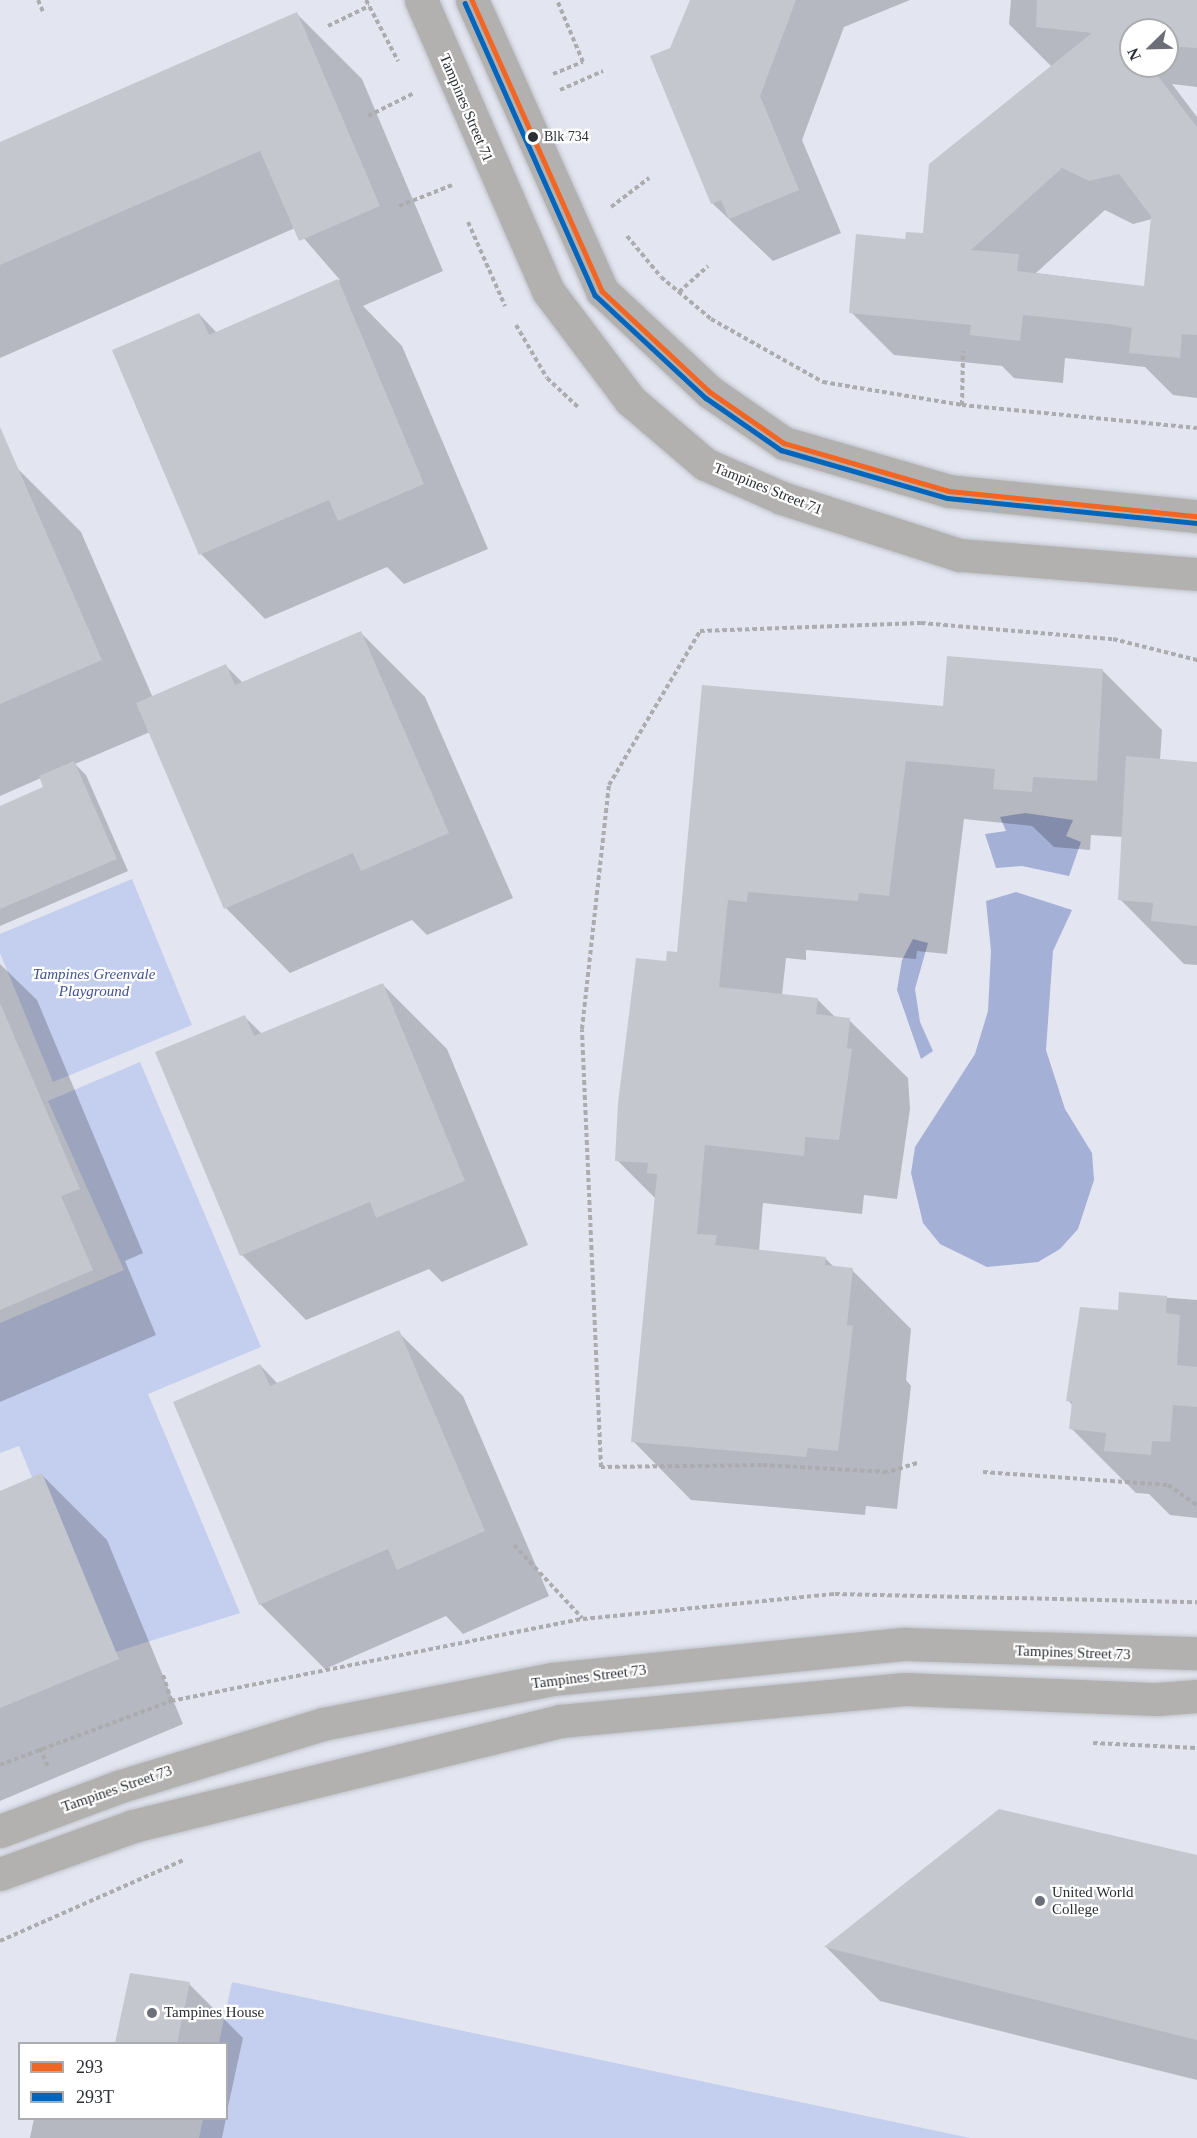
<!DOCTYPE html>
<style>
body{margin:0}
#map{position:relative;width:1197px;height:2138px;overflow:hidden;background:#e3e6f0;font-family:Georgia,serif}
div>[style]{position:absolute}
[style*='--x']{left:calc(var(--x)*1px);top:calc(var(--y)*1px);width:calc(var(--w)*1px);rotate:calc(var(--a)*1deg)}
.green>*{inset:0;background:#c4ceee}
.water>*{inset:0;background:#a4b0d6}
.shadow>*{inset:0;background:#0003}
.building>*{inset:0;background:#c4c7ce}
.path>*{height:4px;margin-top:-2px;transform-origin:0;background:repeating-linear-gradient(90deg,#acacaf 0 4.5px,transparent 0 7.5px)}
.roads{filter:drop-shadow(0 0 2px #bfc2ca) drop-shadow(0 0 2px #bfc2ca)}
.street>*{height:33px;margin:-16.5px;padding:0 16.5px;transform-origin:16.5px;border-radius:16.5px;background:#b2b1b0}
.bus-1>*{height:4.5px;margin:-2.25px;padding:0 2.25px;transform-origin:2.25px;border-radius:2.25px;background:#f26522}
.bus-2>*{height:4.5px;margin:-2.25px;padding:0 2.25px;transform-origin:2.25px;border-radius:2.25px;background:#0065bd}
.dots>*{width:16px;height:16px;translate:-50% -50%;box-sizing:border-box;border:3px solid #fff;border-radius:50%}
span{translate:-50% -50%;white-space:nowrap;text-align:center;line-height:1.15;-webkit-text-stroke:4.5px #fff;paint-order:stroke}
.bus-label{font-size:14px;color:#2c2f36}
.left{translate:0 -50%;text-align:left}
.street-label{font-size:15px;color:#2c2f36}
.park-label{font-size:15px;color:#415293;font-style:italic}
.poi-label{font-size:15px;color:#2c2f36}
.legend{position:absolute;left:18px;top:2042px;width:210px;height:78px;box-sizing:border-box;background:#fff;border:2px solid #abacaf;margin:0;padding:8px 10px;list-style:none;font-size:18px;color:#2c2f36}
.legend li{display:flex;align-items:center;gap:12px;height:30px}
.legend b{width:30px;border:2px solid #abacaf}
.north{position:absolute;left:1119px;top:18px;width:60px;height:60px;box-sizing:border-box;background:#fff;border:2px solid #abacaf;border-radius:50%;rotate:247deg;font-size:16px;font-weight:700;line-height:24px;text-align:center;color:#2c2f36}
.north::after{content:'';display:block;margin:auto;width:21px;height:27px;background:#6c6f77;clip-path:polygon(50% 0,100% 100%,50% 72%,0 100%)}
</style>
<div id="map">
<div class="green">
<div style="clip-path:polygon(132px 879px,192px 1025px,53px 1082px,0 953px,0 934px)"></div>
<div style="clip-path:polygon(140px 1062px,261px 1347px,148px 1394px,240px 1613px,106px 1655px,19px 1446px,0 1453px,0 1323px,124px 1270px,48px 1101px)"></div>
<div style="clip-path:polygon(232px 1982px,970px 2138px,199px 2138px,203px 2119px,226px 2118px,226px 2044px,219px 2043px)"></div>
</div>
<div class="water">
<div style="clip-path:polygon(1025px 813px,1073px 820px,1066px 836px,1081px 842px,1069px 876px,1022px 866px,996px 868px,985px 834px,1006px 831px,1000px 817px)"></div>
<div style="clip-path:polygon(1016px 892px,1072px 910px,1053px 951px,1046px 1050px,1065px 1109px,1092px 1153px,1094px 1180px,1078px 1229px,1060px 1249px,1038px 1262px,987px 1267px,940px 1244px,923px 1223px,911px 1173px,915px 1147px,975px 1054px,988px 1011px,991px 951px,986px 901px)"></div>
<div style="clip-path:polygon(913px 939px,928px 943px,915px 989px,920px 1022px,933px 1051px,921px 1059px,897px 990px,902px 960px)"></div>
</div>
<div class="shadow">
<div style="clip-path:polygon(691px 0,910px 0,844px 27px,802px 140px,841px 233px,773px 261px,712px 203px)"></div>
<div style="clip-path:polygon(evenodd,1011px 0,1197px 0,1197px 87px,1172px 84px,1197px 117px,1197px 398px,1173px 395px,1145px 367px,1065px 358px,1063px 383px,1014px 378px,1002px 366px,894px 355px,851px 312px,907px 240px,924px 235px,1052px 67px,1009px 24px,1011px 0,1131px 30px,1167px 30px,1167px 66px,1131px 66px,1131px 30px,1011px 0,1105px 210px,1133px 224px,1152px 219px,1145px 287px,1036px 273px,1105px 210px)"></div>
<div style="clip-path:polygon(297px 14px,362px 79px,443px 271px,363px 306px,402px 346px,488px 549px,404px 584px,387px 567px,265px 619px,201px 554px,114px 350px,199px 314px,217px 333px,340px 280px,295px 228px,0 358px,0 145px)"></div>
<div style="clip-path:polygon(16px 467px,81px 532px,153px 698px,226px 666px,243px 683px,360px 632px,425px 697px,513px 898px,427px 935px,412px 920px,290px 973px,226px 908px,150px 732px,75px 764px,86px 775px,128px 871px,0 926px,0 807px,45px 788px,41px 778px,0 796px,0 474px)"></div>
<div style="clip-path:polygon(1103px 671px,1162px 730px,1160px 760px,1197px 764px,1197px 965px,1184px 964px,1120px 899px,1123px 837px,1091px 835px,1090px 850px,1054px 847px,1032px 826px,964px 819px,947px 954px,917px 951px,916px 959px,806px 950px,806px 960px,786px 958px,782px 995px,817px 999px,836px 1018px,849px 1020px,908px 1078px,910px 1109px,897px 1199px,864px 1195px,862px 1214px,763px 1203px,759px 1251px,825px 1258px,835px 1268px,852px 1270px,911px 1329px,906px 1380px,911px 1386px,897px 1509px,866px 1506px,865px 1515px,691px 1500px,633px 1441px,656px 1199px,617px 1160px,668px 963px,678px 953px,703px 686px,945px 707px)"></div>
<div style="clip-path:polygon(0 964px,37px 1000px,143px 1253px,125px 1261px,156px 1335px,0 1402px)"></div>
<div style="clip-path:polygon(382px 984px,447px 1049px,528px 1245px,442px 1282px,429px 1269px,306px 1320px,242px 1255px,245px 1017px,262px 1034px)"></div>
<div style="clip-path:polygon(1121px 1294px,1197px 1300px,1197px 1518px,1170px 1515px,1149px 1494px,1136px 1493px,1071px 1428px,1073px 1406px,1068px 1400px,1120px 1312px)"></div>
<div style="clip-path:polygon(398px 1332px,463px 1396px,549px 1596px,463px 1634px,446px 1616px,325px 1669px,260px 1604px,260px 1365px,278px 1384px)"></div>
<div style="clip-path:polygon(42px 1475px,107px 1540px,183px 1724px,0 1801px,0 1492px)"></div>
<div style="clip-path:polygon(1197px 1856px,1197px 2080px,880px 2001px,826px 1947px)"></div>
<div style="clip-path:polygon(132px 1975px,189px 1984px,243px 2038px,226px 2116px,226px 2044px,117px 2044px)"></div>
<div style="clip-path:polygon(34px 2118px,226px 2118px,222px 2138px,30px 2138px)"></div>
</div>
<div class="building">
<div style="clip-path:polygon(690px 0,796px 0,760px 96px,799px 190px,729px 219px,721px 200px,711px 204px,650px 56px,670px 48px)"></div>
<div style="clip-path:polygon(evenodd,1037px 0,1197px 0,1197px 48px,1167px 46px,1167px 30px,1131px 30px,1131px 66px,1150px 66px,1197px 127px,1197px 335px,1182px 334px,1180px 358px,1129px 353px,1132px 328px,1109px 324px,1023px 315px,1020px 341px,970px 335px,971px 325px,849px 313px,856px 234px,905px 239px,906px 232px,923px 233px,929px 164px,1092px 33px,1036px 27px,1037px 0,1062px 168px,1089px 181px,1119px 174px,1151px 216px,1144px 286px,1017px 271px,1019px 254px,971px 250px,1062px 168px)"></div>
<div style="clip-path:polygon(297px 12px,380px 206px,299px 241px,260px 151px,0 265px,0 142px)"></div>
<div style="clip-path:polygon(338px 279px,424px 484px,338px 521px,329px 500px,199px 555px,112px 350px,199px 313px,209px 335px)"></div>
<div style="clip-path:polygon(0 427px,102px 660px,0 704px)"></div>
<div style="clip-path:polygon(361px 631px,449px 833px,361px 871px,353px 853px,224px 909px,136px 703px,226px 664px,235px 685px)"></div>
<div style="clip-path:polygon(947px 656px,1103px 669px,1097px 781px,1033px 777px,1032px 792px,993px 789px,995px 769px,906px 761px,889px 896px,859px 893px,858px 901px,748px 892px,747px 902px,728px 900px,719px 987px,818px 998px,816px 1014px,850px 1018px,847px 1048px,852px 1049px,839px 1140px,805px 1137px,804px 1156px,705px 1145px,697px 1234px,717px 1235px,715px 1245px,826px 1257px,825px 1265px,853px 1268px,847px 1325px,853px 1326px,838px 1451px,808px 1448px,806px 1457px,631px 1442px,657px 1174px,647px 1173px,648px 1163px,615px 1161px,618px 1103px,636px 958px,666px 961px,667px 951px,677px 952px,702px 685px,943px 706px)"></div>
<div style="clip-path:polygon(1126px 756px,1197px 762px,1197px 926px,1151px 921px,1153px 903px,1118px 900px)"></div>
<div style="clip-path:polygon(74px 761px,117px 859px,0 909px,0 806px,43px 787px,39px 776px)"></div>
<div style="clip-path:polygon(383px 983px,465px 1181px,376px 1218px,370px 1202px,240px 1256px,155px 1052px,245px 1015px,254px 1036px)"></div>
<div style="clip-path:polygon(0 1003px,80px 1189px,61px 1196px,93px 1270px,0 1310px)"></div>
<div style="clip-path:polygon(1119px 1292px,1167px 1296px,1166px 1313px,1180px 1315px,1177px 1365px,1197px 1367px,1197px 1407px,1173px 1405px,1170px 1442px,1152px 1441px,1151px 1455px,1104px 1451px,1106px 1433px,1069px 1429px,1072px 1402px,1066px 1401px,1080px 1307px,1118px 1310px)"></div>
<div style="clip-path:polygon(399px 1330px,485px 1531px,397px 1570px,388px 1549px,259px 1605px,173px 1402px,260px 1364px,270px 1386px)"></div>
<div style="clip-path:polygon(42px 1473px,119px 1659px,0 1708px,0 1491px)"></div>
<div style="clip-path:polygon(999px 1809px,1197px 1855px,1197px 2040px,824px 1947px)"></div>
<div style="clip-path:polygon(130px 1973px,190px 1982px,177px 2043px,115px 2043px)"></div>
</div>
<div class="path">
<div style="--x:38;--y:0;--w:13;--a:67"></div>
<div style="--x:366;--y:0;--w:69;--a:62.3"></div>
<div style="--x:328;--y:26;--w:46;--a:-26"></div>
<div style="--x:553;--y:74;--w:32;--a:-22"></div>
<div style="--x:583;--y:62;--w:67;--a:-112.8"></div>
<div style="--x:560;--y:90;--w:47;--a:-23.8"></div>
<div style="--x:368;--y:116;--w:51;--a:-26.6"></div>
<div style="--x:399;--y:206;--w:57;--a:-21.6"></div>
<div style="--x:611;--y:207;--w:48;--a:-37.3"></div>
<div style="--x:468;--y:222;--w:92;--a:66.2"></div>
<div style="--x:627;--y:236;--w:53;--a:50.3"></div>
<div style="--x:661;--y:277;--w:65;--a:40"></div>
<div style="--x:711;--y:319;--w:129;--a:29.4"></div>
<div style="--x:823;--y:382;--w:141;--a:9.4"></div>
<div style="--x:962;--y:405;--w:236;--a:5.6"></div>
<div style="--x:679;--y:292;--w:39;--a:-42"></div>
<div style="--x:516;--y:325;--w:61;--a:59.7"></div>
<div style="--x:547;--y:378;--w:42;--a:43.1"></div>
<div style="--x:962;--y:405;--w:54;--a:-88.9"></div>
<div style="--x:917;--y:1463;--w:31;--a:163"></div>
<div style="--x:887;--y:1472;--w:125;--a:-176.8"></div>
<div style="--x:762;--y:1465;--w:161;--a:179.3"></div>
<div style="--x:601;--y:1467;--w:438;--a:-92.5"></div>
<div style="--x:582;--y:1029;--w:245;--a:-83.7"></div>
<div style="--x:609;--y:785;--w:179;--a:-59.4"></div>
<div style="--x:700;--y:631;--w:221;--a:-2.1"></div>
<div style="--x:921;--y:623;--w:193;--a:4.8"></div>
<div style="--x:1113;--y:639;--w:87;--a:14"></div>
<div style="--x:983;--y:1472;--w:185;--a:4"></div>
<div style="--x:1168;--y:1485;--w:35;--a:35"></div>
<div style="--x:514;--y:1545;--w:100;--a:47"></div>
<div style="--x:163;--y:1675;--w:26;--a:72"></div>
<div style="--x:1093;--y:1743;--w:104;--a:2.8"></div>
<div style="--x:40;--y:1748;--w:21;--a:67"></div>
<div style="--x:0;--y:1765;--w:183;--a:-20.5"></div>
<div style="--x:171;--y:1701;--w:420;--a:-11.3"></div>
<div style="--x:583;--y:1619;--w:253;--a:-5.7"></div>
<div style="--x:835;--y:1594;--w:362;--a:1.3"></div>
<div style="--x:0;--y:1941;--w:201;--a:-23.8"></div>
</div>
<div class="roads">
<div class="street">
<div style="--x:421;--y:0;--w:318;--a:66.4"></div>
<div style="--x:548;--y:291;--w:136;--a:53"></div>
<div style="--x:630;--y:400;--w:99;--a:40.5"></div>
<div style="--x:705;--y:464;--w:84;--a:23.8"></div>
<div style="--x:782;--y:498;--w:187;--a:17.8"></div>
<div style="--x:960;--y:555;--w:238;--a:4.6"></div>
<div style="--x:472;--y:0;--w:319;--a:65.9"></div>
<div style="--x:602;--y:291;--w:148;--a:43.1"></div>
<div style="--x:710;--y:392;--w:90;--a:34.6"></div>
<div style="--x:784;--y:443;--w:172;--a:16.2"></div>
<div style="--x:949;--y:491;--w:249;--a:5.8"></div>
<div style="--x:0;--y:1831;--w:126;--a:-20.4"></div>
<div style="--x:118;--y:1787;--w:214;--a:-17.1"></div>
<div style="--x:323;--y:1724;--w:233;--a:-11.1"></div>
<div style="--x:552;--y:1679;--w:355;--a:-5.7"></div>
<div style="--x:905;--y:1644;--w:292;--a:1.8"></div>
<div style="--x:0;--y:1874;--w:141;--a:-19.8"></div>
<div style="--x:133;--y:1826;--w:440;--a:-13.8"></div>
<div style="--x:560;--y:1721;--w:346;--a:-5.3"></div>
<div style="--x:905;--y:1689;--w:252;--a:2.3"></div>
<div style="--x:1157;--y:1699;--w:40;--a:-4.3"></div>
</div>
</div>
<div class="bus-1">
<div style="--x:472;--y:0;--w:319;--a:65.9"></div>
<div style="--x:602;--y:291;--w:148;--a:43.1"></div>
<div style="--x:710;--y:392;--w:90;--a:34.6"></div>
<div style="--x:784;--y:443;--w:172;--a:16.2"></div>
<div style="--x:949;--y:491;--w:249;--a:5.8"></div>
</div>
<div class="bus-2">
<div style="--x:465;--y:3;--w:320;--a:66"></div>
<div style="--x:595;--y:295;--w:151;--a:42.9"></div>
<div style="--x:706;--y:398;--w:91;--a:34.7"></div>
<div style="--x:781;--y:450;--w:173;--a:16.1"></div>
<div style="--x:947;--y:498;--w:250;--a:5.7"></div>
</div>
<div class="dots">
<div style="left:533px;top:137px;background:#2c2f36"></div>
<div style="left:1040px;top:1901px;background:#6c6f77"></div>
<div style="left:152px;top:2013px;background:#6c6f77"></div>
</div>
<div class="bus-label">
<span class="left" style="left:544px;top:137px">Blk 734</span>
</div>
<div class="street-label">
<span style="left:466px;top:108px;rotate:67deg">Tampines Street 71</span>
<span style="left:768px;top:489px;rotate:22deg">Tampines Street 71</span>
<span style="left:1073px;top:1653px;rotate:2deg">Tampines Street 73</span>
<span style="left:589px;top:1677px;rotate:-7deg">Tampines Street 73</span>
<span style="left:117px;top:1789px;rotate:-19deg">Tampines Street 73</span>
</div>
<div class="park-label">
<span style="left:94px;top:983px">Tampines Greenvale<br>Playground</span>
</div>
<div class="poi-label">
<span class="left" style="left:1052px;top:1901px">United World<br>College</span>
<span class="left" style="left:164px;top:2013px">Tampines House</span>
</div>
<ul class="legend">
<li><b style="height:8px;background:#f26522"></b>293</li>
<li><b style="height:8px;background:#0065bd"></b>293T</li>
</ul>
<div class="north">N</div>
</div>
